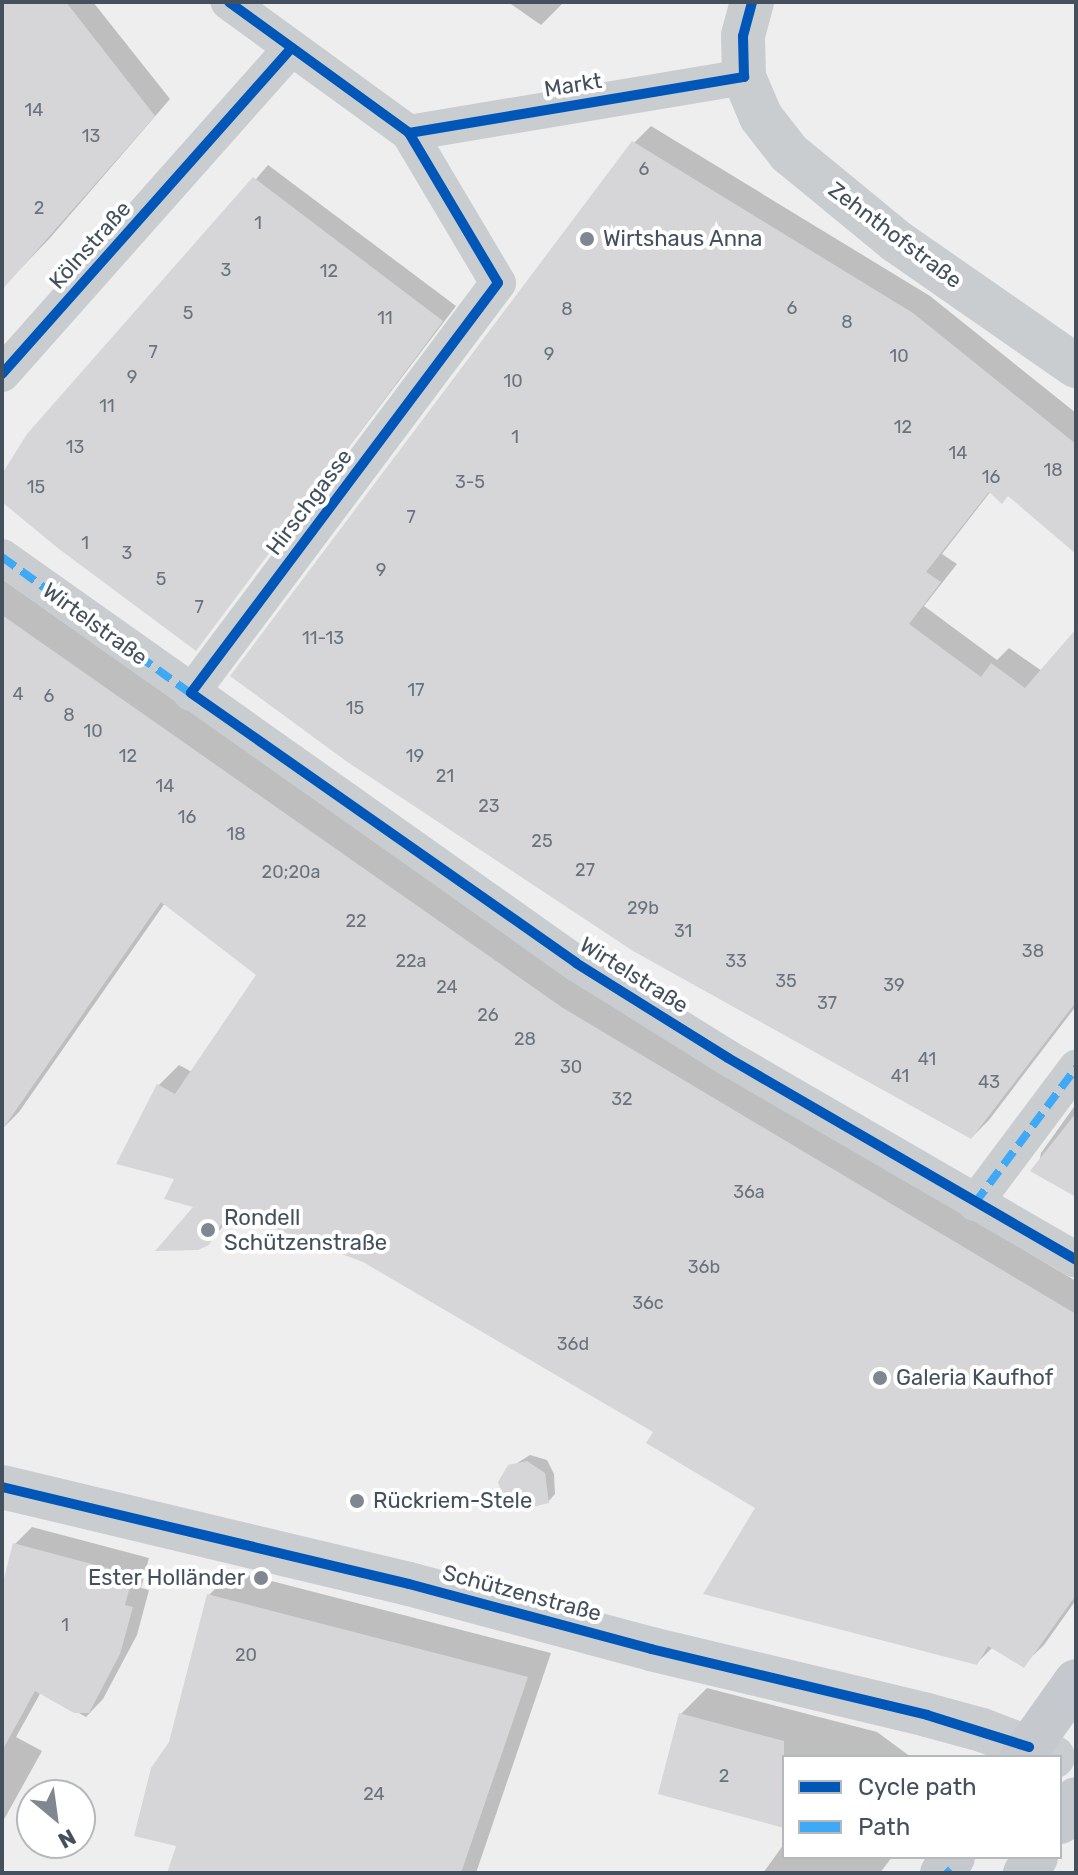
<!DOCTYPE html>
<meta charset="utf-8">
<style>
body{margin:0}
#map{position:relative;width:1078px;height:1875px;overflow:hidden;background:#efeeee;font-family:Rubik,sans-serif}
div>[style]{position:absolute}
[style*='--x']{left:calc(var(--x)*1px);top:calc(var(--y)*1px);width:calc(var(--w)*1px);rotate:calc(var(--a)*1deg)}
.shadow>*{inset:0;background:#0003}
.building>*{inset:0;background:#d6d6d9}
.pedestrian>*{height:36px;margin:-18px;padding:0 18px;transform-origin:18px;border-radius:18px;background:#cacdd0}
.minor>*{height:44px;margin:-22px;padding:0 22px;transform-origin:22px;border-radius:22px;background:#cacdd0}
.tertiary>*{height:44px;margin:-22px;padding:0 22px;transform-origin:22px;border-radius:22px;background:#cacdd0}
.primary>*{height:44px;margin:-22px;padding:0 22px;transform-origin:22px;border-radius:22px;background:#c5c9ce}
.quiet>*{height:8px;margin-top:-4px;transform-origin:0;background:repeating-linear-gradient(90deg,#3fa9f5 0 16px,transparent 0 24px)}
.cycleway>*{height:10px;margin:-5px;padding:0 5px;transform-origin:5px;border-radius:5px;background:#0057b8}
.dots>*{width:22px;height:22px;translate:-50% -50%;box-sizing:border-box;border:4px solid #fff;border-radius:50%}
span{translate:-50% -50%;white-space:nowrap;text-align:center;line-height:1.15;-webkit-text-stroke:8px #fff;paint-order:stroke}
.number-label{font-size:18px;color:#6a737d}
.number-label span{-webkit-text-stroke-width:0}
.street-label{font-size:22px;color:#44505d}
.poi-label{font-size:22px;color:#44505d}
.left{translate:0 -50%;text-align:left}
.right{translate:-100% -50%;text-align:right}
.frame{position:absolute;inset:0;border:4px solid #44505d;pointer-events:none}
.legend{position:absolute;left:782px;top:1755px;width:280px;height:104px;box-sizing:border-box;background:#fff;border:2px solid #b4b9be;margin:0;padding:10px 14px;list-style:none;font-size:24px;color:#44505d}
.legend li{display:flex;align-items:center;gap:16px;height:40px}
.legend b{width:40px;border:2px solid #b4b9be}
.north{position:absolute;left:16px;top:1779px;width:80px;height:80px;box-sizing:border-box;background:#fff;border:2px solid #b4b9be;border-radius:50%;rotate:151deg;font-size:22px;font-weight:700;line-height:32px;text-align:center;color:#44505d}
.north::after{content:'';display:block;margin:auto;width:28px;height:36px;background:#808790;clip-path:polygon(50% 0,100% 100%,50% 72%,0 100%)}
</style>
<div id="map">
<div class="shadow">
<div style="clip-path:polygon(2px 2px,93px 2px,170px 99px,50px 238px,2px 288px)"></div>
<div style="clip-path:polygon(508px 2px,564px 2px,541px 25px)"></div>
<div style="clip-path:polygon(651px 126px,930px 296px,1076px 413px,1076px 553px,1009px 494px,991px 491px,942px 554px,957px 564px,924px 606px,997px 660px,1009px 648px,1042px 671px,1076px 632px,1076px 1006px,989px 1120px,972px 1137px,634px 143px)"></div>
<div style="clip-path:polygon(268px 165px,456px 306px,196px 648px,2px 494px,2px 477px)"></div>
<div style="clip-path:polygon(2px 579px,584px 988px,1076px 1281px,1076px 1600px,1044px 1645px,1023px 1665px,993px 1647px,977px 1663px,656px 1431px,364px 1260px,290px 1231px,233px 1215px,207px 1244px,197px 1205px,177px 1177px,159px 1085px,179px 1065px,192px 1072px,258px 974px,165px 903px,19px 1112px,2px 1129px)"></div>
<div style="clip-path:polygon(1076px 1104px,1076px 1194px,1037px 1173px,1041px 1153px)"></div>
<div style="clip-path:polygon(530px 1455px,547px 1460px,554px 1474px,555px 1494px,548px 1502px,528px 1508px,508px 1503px,506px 1470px)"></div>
<div style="clip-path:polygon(32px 1527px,149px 1558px,141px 1588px,149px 1590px,137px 1635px,103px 1699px,86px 1717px,41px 1692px,16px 1737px,42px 1751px,2px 1823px,2px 1594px,15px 1544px)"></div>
<div style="clip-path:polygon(233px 1571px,551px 1653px,476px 1873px,169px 1873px,179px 1845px,171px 1743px,209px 1595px)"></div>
<div style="clip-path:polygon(707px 1688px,877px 1732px,911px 1757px,784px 1757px,784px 1826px,681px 1714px)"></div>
<div style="clip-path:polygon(784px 1844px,784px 1857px,892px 1857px,880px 1873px,763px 1873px)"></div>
</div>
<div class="building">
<div style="clip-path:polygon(2px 2px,66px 2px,155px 116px,2px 290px)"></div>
<div style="clip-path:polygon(632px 141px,913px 313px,1076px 444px,1076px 554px,1008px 496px,1002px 504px,989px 492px,926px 572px,941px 582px,909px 624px,981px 677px,991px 663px,1025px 688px,1076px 629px,1076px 1002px,971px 1139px,633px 951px,346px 761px,230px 676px)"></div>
<div style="clip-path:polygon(253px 177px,443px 321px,196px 651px,59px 549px,2px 502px,2px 474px,27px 434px)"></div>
<div style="clip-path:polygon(2px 615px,563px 1008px,1076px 1314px,1076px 1595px,1024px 1668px,988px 1646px,977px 1665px,703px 1594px,755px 1508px,646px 1443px,653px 1432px,363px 1262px,262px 1224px,227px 1215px,209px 1245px,198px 1250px,155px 1251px,193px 1207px,164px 1199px,174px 1179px,116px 1164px,157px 1084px,175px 1094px,256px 975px,161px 902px,2px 1130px)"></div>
<div style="clip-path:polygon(1076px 1113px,1076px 1197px,1030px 1171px)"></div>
<div style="clip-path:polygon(527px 1461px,545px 1473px,549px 1503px,519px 1510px,504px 1501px,498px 1482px,508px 1465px)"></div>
<div style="clip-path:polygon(13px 1543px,133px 1575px,125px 1605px,133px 1607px,120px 1654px,89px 1713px,74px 1713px,35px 1691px,2px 1751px,2px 1586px)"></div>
<div style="clip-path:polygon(207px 1594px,528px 1677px,461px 1873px,167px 1873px,176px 1846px,134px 1836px,151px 1768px,169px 1742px)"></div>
<div style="clip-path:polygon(679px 1713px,784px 1741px,784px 1828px,658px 1794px)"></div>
</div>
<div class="pedestrian">
<div style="--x:409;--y:133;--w:340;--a:-9.5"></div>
<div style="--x:2;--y:374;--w:436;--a:-48.4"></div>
<div style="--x:2;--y:557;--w:703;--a:35.27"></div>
<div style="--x:576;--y:963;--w:179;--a:32"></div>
<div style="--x:728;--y:1058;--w:402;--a:30.1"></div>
<div style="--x:191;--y:693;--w:512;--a:-53.17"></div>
<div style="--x:498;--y:283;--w:174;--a:-120.7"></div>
<div style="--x:409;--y:133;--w:223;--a:-144"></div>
<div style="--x:975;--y:1203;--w:169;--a:-53.2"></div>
</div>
<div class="minor">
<div style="--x:752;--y:2;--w:35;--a:105"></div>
<div style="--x:743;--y:36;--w:41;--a:88.6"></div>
<div style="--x:744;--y:77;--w:43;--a:67"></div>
<div style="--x:761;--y:117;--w:46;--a:52.1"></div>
<div style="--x:789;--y:153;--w:139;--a:39.4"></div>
<div style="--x:896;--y:241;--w:219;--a:34.8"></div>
</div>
<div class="tertiary">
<div style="--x:2;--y:1487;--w:418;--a:13.4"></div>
<div style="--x:409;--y:1584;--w:251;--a:15"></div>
<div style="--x:651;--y:1649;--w:284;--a:13.4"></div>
<div style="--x:927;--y:1715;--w:57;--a:15.3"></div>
<div style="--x:982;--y:1730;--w:76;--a:20.8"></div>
</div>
<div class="primary">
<div style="--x:1022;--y:1757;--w:93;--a:-54.6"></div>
<div style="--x:1060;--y:1822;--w:28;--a:-55"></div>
<div style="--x:942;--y:1873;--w:19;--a:-55"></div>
<div style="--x:1025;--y:1873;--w:19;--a:-55"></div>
</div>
<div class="quiet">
<div style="--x:2;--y:557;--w:241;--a:35.9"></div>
<div style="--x:975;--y:1203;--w:169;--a:-53.2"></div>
<div style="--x:945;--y:1869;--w:6;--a:45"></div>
</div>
<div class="cycleway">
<div style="--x:229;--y:2;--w:223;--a:36"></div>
<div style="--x:409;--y:133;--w:174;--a:59.3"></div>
<div style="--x:498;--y:283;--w:512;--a:126.83"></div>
<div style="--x:191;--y:693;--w:470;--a:35"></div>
<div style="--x:576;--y:963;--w:179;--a:32"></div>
<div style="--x:728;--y:1058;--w:402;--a:30.1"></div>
<div style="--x:409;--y:133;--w:340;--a:-9.5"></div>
<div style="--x:744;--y:77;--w:41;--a:-91.4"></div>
<div style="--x:743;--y:36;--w:35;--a:-75"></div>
<div style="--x:2;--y:374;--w:436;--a:-48.4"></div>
<div style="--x:2;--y:1487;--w:418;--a:13.4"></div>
<div style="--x:409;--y:1584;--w:251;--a:15"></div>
<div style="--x:651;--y:1649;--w:284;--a:13.4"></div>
<div style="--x:927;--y:1715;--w:107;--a:17.4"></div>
</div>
<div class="dots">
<div style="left:587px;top:239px;background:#808790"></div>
<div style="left:208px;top:1230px;background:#808790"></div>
<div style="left:880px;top:1378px;background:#808790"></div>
<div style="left:357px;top:1501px;background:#808790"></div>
<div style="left:261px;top:1578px;background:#808790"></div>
</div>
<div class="number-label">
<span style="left:34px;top:110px">14</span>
<span style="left:91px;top:136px">13</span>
<span style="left:644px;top:169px">6</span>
<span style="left:39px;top:208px">2</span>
<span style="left:258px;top:223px">1</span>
<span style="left:226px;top:270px">3</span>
<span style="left:329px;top:271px">12</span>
<span style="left:792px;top:308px">6</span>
<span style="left:567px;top:309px">8</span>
<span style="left:188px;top:313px">5</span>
<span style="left:385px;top:318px">11</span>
<span style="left:847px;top:322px">8</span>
<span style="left:153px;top:352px">7</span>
<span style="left:549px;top:354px">9</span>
<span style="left:899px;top:356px">10</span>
<span style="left:132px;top:377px">9</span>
<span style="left:513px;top:381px">10</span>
<span style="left:107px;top:406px">11</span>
<span style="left:903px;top:427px">12</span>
<span style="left:515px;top:437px">1</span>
<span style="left:75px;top:447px">13</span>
<span style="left:958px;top:453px">14</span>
<span style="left:1053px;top:470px">18</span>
<span style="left:991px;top:477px">16</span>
<span style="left:470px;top:482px">3-5</span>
<span style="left:36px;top:487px">15</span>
<span style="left:411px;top:517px">7</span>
<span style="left:85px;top:543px">1</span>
<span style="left:127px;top:553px">3</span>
<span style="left:381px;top:570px">9</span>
<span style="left:161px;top:579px">5</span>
<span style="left:199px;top:607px">7</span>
<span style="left:323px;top:638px">11-13</span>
<span style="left:416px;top:690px">17</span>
<span style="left:18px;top:694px">4</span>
<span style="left:49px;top:696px">6</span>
<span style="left:355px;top:708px">15</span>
<span style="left:69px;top:715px">8</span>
<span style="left:93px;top:731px">10</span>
<span style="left:128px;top:756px">12</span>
<span style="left:415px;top:756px">19</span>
<span style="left:445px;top:776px">21</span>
<span style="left:165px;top:786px">14</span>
<span style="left:489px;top:806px">23</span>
<span style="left:187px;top:817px">16</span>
<span style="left:236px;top:834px">18</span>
<span style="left:542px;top:841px">25</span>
<span style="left:585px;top:870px">27</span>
<span style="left:291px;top:872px">20;20a</span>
<span style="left:643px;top:908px">29b</span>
<span style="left:356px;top:921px">22</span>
<span style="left:683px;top:931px">31</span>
<span style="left:1033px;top:951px">38</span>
<span style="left:411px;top:961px">22a</span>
<span style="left:736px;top:961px">33</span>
<span style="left:786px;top:981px">35</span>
<span style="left:894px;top:985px">39</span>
<span style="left:447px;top:987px">24</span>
<span style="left:827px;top:1003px">37</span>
<span style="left:488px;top:1015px">26</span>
<span style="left:525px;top:1039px">28</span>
<span style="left:927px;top:1059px">41</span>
<span style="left:571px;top:1067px">30</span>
<span style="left:900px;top:1076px">41</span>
<span style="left:989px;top:1082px">43</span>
<span style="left:622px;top:1099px">32</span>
<span style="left:749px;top:1192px">36a</span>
<span style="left:704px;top:1267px">36b</span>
<span style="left:648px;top:1303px">36c</span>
<span style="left:573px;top:1344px">36d</span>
<span style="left:65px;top:1625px">1</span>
<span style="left:246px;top:1655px">20</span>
<span style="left:724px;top:1776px">2</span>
<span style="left:374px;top:1794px">24</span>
</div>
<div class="street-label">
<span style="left:573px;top:85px;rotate:-9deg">Markt</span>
<span style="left:895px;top:235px;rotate:37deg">Zehnthofstraße</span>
<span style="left:90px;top:245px;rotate:-48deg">Kölnstraße</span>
<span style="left:309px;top:502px;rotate:-53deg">Hirschgasse</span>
<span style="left:95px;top:624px;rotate:36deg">Wirtelstraße</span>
<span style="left:634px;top:975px;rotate:32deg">Wirtelstraße</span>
<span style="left:522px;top:1593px;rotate:15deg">Schützenstraße</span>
</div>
<div class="poi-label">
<span class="left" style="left:603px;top:239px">Wirtshaus Anna</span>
<span class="left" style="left:224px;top:1230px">Rondell<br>Schützenstraße</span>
<span class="left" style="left:896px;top:1378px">Galeria Kaufhof</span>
<span class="left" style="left:373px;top:1501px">Rückriem-Stele</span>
<span class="right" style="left:245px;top:1578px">Ester Holländer</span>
</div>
<div class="frame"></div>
<ul class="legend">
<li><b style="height:10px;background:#0057b8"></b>Cycle path</li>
<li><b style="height:10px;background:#3fa9f5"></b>Path</li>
</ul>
<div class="north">N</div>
</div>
